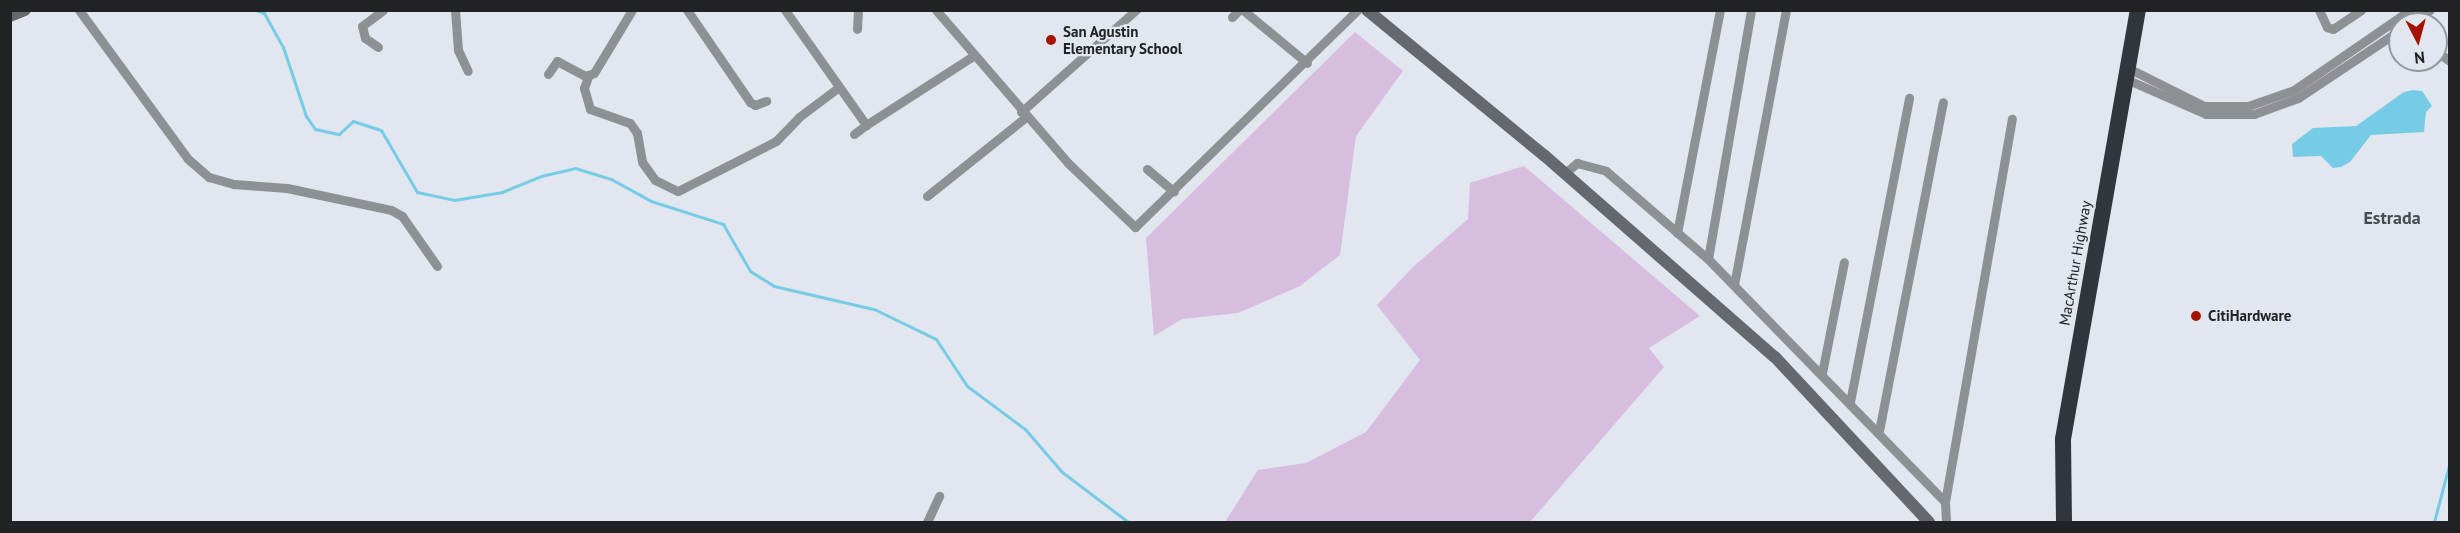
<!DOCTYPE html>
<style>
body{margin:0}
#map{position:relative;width:2460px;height:533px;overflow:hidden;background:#e2e6ef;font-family:"PT Sans",sans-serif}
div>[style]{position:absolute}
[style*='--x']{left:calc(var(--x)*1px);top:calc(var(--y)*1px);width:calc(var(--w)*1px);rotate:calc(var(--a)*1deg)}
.green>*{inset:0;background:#d7bde0}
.water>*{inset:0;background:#76cce7}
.stream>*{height:3px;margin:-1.5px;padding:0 1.5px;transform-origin:1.5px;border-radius:1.5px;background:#76cce7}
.street>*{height:9px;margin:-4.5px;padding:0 4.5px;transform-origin:4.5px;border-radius:4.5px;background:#8e9194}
.secondary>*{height:12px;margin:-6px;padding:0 6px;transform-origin:6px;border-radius:6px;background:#65696d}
.highway>*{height:16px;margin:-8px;padding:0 8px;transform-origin:8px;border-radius:8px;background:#30363b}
.dots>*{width:16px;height:16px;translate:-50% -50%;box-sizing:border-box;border:3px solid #e2e6ef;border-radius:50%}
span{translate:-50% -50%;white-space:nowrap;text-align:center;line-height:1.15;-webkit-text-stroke:4.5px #e2e6ef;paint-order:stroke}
.poi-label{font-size:15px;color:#212226;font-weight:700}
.left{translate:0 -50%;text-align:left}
.street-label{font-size:15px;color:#212226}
.quarter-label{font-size:18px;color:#474a51;font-weight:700}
.frame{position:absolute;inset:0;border:12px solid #212226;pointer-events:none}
.north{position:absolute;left:2388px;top:12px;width:60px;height:60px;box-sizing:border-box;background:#e2e6ef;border:2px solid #95989f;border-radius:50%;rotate:174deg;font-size:16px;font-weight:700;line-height:24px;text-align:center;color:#212226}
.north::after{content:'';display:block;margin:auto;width:21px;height:27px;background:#a51300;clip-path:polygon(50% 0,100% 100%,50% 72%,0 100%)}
</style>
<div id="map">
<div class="green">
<div style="clip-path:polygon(1355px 32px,1403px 71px,1356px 136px,1340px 255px,1300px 286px,1238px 313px,1182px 319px,1154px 336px,1146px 238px)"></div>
<div style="clip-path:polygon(1524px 166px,1700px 316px,1649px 348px,1664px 367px,1530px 522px,1225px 522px,1258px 470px,1306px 463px,1366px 432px,1420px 360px,1377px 305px,1413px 267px,1468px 219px,1470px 183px)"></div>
</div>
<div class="water">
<div style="clip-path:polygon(2413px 90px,2422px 91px,2432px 106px,2426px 112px,2424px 132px,2371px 135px,2350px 162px,2341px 167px,2333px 168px,2321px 156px,2293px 157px,2292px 144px,2313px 128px,2356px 126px,2404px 92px)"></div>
</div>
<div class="stream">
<div style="--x:256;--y:10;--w:9;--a:21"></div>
<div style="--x:264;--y:13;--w:39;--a:61"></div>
<div style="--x:283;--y:47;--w:73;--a:71.6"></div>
<div style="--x:306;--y:116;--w:16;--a:55"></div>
<div style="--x:315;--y:129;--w:25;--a:12"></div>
<div style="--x:339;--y:134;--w:19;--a:-43"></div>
<div style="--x:353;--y:121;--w:29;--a:18"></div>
<div style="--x:381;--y:130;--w:72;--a:59.9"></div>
<div style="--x:417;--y:192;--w:38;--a:12"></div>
<div style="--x:454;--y:200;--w:49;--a:-9.5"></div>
<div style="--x:502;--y:192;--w:42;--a:-22.3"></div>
<div style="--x:541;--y:176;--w:35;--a:-13"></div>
<div style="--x:575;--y:168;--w:38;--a:17"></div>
<div style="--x:611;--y:179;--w:46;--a:28.8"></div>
<div style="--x:651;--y:201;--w:76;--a:17.7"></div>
<div style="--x:723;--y:224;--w:54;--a:60.1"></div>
<div style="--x:750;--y:271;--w:28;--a:32"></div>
<div style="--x:774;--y:286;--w:103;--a:13"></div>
<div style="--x:874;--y:309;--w:69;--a:25.8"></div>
<div style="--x:936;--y:339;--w:56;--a:56.6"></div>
<div style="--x:967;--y:386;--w:72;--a:36.6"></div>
<div style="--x:1025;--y:429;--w:57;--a:49.3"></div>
<div style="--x:1062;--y:472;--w:83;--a:37.1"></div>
<div style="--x:2434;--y:522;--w:63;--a:-75.3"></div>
</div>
<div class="street">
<div style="--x:79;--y:10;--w:185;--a:53.8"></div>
<div style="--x:188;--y:159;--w:28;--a:41"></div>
<div style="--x:209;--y:177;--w:26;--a:16"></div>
<div style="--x:234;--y:184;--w:53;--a:4.3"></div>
<div style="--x:287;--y:188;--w:106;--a:11.9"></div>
<div style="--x:391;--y:210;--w:13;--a:29"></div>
<div style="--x:402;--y:216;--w:61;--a:55"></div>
<div style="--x:455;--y:10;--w:40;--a:85.7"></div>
<div style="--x:458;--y:50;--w:23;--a:65"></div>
<div style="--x:687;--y:10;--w:112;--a:55.6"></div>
<div style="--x:750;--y:102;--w:6;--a:31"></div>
<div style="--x:755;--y:105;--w:12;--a:-20"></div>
<div style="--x:785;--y:10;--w:141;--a:54.8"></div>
<div style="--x:866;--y:125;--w:127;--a:-32.8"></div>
<div style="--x:936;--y:10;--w:202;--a:49.2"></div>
<div style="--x:1068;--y:163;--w:93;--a:43.7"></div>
<div style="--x:1135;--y:227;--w:310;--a:-44.3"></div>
<div style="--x:1243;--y:10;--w:83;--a:39.6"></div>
<div style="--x:2319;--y:10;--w:19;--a:65"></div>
<div style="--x:2327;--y:27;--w:6;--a:18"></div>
<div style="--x:2333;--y:29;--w:34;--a:-34"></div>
<div style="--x:1232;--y:17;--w:10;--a:-45"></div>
<div style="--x:2409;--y:24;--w:25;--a:-34"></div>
<div style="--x:857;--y:29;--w:19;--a:-87"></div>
<div style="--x:378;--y:47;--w:16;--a:-145"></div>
<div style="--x:365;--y:38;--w:12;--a:-104"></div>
<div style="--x:362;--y:26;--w:26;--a:-37"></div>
<div style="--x:2436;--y:51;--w:17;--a:36"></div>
<div style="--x:2128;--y:68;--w:85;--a:26.6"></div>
<div style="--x:2204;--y:106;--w:44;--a:0"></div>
<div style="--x:2248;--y:106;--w:49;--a:-19.2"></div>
<div style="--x:2294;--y:90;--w:141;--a:-34.6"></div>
<div style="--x:548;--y:74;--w:16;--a:-55"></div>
<div style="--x:557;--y:61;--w:32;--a:28"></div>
<div style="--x:585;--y:76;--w:9;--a:-18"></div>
<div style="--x:594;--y:73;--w:74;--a:-58.9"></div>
<div style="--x:588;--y:77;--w:12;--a:110"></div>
<div style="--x:584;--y:88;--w:22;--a:74"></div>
<div style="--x:590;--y:109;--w:42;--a:19.3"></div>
<div style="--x:630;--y:123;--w:12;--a:55"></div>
<div style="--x:637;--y:133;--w:29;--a:80"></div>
<div style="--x:642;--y:162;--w:22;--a:54"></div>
<div style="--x:655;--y:180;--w:25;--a:26"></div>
<div style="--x:678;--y:191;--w:110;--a:-27"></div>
<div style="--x:776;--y:141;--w:33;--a:-46"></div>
<div style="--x:799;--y:117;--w:50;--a:-36.9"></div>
<div style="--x:2126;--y:79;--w:87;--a:23.6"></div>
<div style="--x:2206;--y:114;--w:48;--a:0"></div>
<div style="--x:2254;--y:114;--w:47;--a:-20"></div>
<div style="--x:2298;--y:98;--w:123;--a:-33.7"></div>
<div style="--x:1021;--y:112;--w:154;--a:-41.6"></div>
<div style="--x:854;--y:134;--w:15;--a:-37"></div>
<div style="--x:1147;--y:169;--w:35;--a:40"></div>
<div style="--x:1565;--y:173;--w:16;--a:-40"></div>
<div style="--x:1577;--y:163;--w:30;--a:15"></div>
<div style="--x:1606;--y:171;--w:135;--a:40.8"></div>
<div style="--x:1708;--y:259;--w:339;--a:45.7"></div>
<div style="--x:1945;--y:502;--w:20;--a:87"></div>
<div style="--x:927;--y:196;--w:127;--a:-38.6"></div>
<div style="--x:1677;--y:233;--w:227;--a:-79.1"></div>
<div style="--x:1708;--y:259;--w:253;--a:-80.2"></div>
<div style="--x:1734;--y:285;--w:280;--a:-79.3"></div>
<div style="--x:1822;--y:373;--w:113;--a:-78.8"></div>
<div style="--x:1850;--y:402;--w:310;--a:-79"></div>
<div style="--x:1879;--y:431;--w:335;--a:-79"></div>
<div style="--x:1945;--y:502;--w:389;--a:-80.1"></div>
<div style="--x:927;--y:522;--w:29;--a:-65"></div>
</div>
<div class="secondary">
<div style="--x:1367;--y:10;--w:230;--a:39.4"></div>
<div style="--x:1545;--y:156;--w:305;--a:41.2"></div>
<div style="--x:1775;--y:357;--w:226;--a:47"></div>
<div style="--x:10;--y:16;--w:16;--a:-22"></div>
</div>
<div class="highway">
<div style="--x:2064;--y:522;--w:83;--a:-90.7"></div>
<div style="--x:2063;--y:439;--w:436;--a:-80.1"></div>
</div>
<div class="dots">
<div style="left:1051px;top:40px;background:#a51300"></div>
<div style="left:2196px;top:316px;background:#a51300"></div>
</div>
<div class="poi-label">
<span class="left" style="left:1063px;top:40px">San Agustin<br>Elementary School</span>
<span class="left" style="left:2208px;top:316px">CitiHardware</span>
</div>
<div class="street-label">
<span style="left:2075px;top:263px;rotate:-80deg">MacArthur Highway</span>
</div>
<div class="quarter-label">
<span style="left:2392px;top:218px">Estrada</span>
</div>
<div class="frame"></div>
<div class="north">N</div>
</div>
